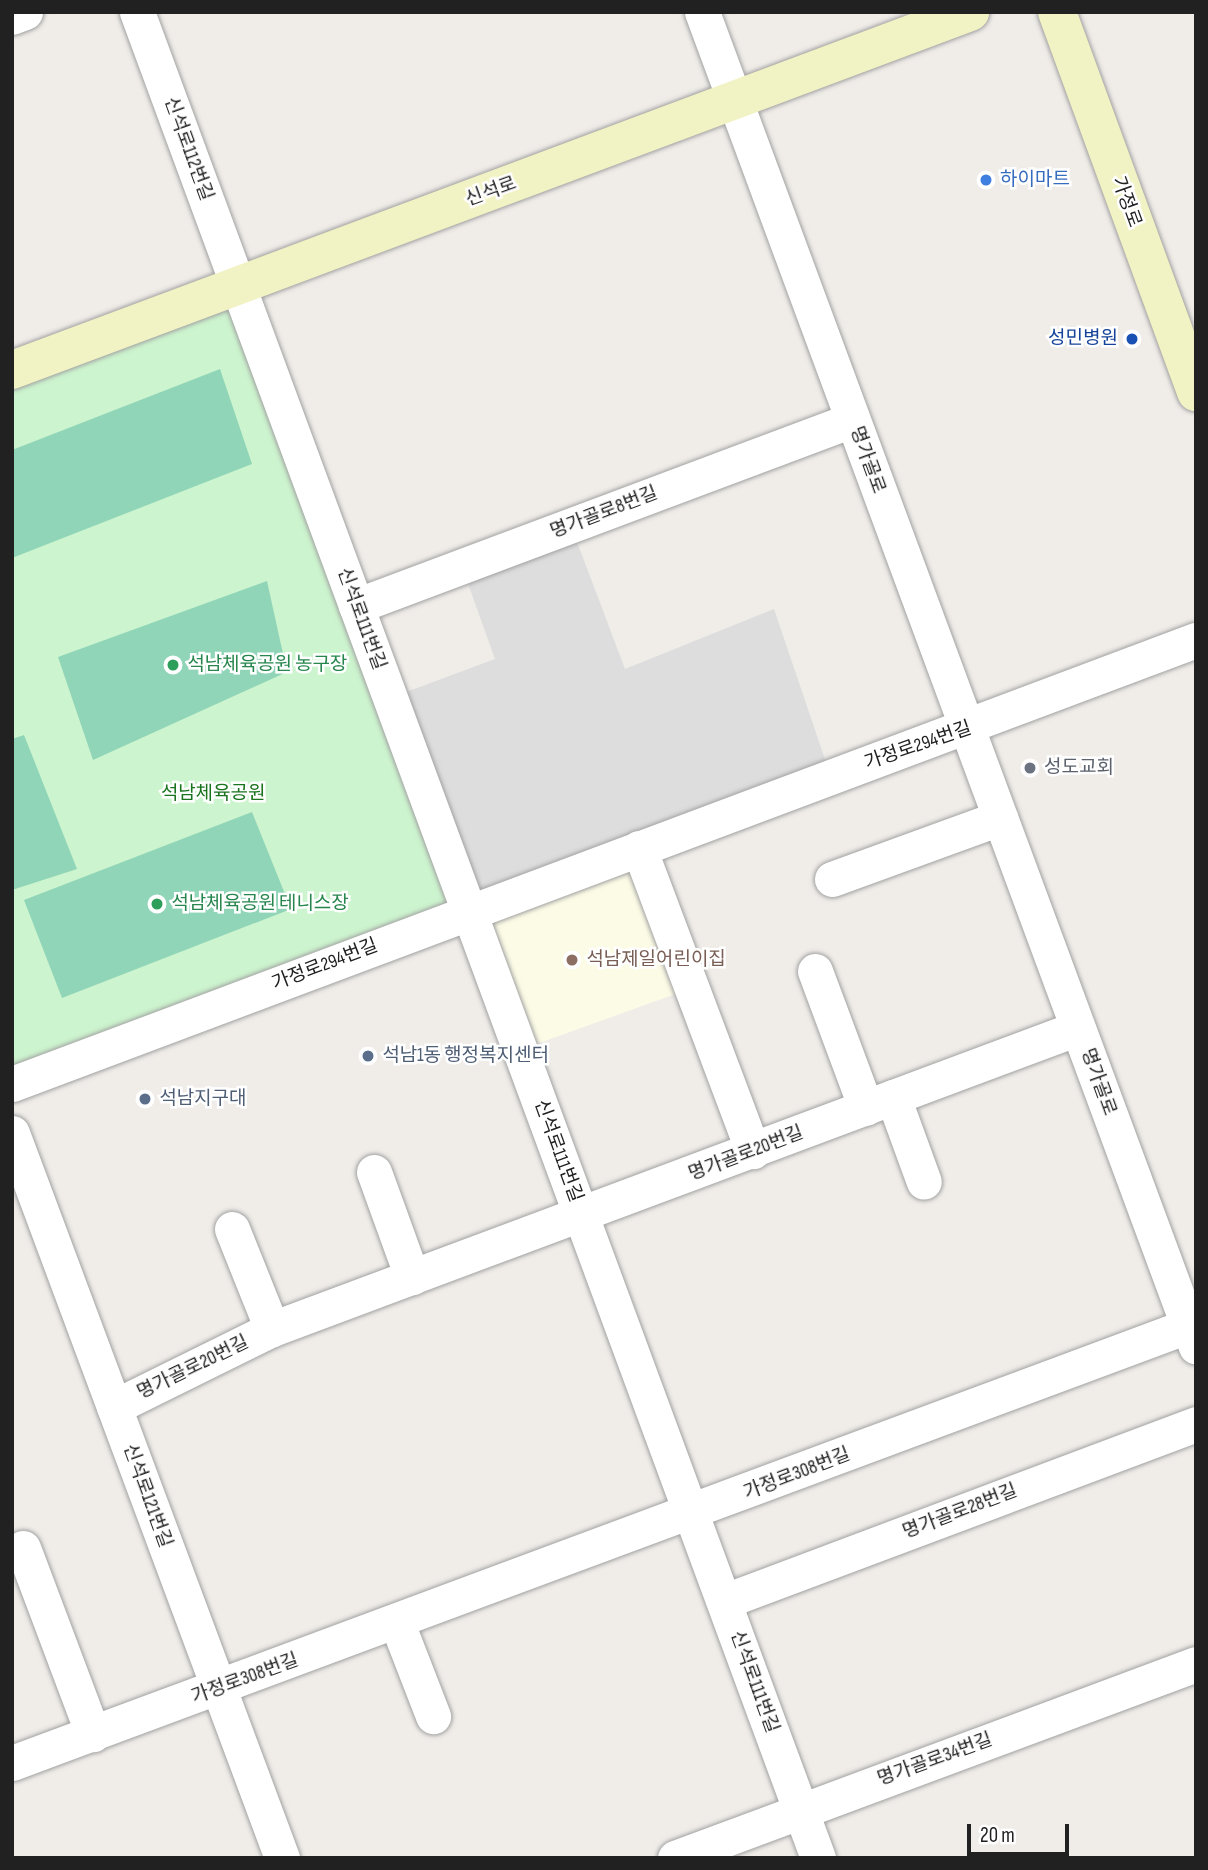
<!DOCTYPE html>
<meta charset="utf-8">
<style>
body{margin:0}
#map{position:relative;width:1208px;height:1870px;overflow:hidden;background:#f0ede9;font-family:"Sofia Sans Condensed","Noto Sans KR",sans-serif}
div>[style]{position:absolute}
[style*='--x']{left:calc(var(--x)*1px);top:calc(var(--y)*1px);width:calc(var(--w)*1px);rotate:calc(var(--a)*1deg)}
.education>*{inset:0;background:#fcfbe6}
.park>*{inset:0;background:#ccf4ce}
.pitch>*{inset:0;background:#91d5b8}
.parking>*{inset:0;background:#ddd}
.roads{filter:drop-shadow(0 0 2px #a2a2a2) drop-shadow(0 0 2px #a2a2a2)}
.street>*{height:35px;margin:-17.5px;padding:0 17.5px;transform-origin:17.5px;border-radius:17.5px;background:#fff}
.secondary>*{height:38px;margin:-19px;padding:0 19px;transform-origin:19px;border-radius:19px;background:#f2f3c4}
.dots>*{width:19px;height:19px;translate:-50% -50%;box-sizing:border-box;border:4px solid #fff;border-radius:50%}
span{translate:-50% -50%;white-space:nowrap;text-align:center;line-height:1.15;-webkit-text-stroke:5px #fff;paint-order:stroke}
.street-label{font-size:19px;color:#212121}
.shop-label{font-size:19px;color:#366cbe}
.left{translate:0 -50%;text-align:left}
.transit-label{font-size:19px;color:#164399}
.right{translate:-100% -50%;text-align:right}
.leisure-label{font-size:19px;color:#27864d}
.worship-label{font-size:19px;color:#5b616d}
.park-label{font-size:19px;color:#1a741e}
.education-label{font-size:19px;color:#785e54}
.service-label{font-size:19px;color:#4e5e75}
.frame{position:absolute;inset:0;border:14px solid #212121;pointer-events:none}
.scale{position:absolute;left:967px;top:1824px;width:102px;height:32px;box-sizing:border-box;border:4px solid #212121;border-top:0;padding-left:9px;font-size:21px;line-height:24px;white-space:nowrap;color:#212121;-webkit-text-stroke:5px #fff;paint-order:stroke}
</style>
<div id="map">
<div class="education">
<div style="clip-path:polygon(639px 848px,692px 988px,520px 1050px,469px 911px)"></div>
</div>
<div class="park">
<div style="clip-path:polygon(238px 286px,469px 911px,12px 1084px,12px 370px)"></div>
</div>
<div class="pitch">
<div style="clip-path:polygon(220px 369px,252px 464px,12px 558px,12px 450px)"></div>
<div style="clip-path:polygon(267px 581px,287px 672px,93px 760px,58px 657px)"></div>
<div style="clip-path:polygon(24px 735px,77px 869px,12px 890px,12px 739px)"></div>
<div style="clip-path:polygon(252px 812px,291px 909px,62px 998px,24px 900px)"></div>
</div>
<div class="parking">
<div style="clip-path:polygon(571px 526px,625px 669px,774px 609px,831px 777px,469px 911px,390px 698px,495px 659px,462px 567px)"></div>
</div>
<div class="roads">
<div class="street">
<div style="--x:137;--y:12;--w:1968;--a:69.75"></div>
<div style="--x:702;--y:12;--w:1423;--a:69.69"></div>
<div style="--x:12;--y:17;--w:14;--a:-21"></div>
<div style="--x:356;--y:606;--w:530;--a:-20.56"></div>
<div style="--x:639;--y:848;--w:324;--a:69.4"></div>
<div style="--x:832;--y:879;--w:179;--a:-20"></div>
<div style="--x:815;--y:971;--w:146;--a:69.6"></div>
<div style="--x:12;--y:1084;--w:1265;--a:-20.56"></div>
<div style="--x:893;--y:1097;--w:90;--a:70"></div>
<div style="--x:12;--y:1133;--w:774;--a:69.57"></div>
<div style="--x:374;--y:1172;--w:112;--a:70.1"></div>
<div style="--x:232;--y:1229;--w:108;--a:68.2"></div>
<div style="--x:114;--y:1407;--w:176;--a:-26.3"></div>
<div style="--x:272;--y:1329;--w:860;--a:-20.48"></div>
<div style="--x:23;--y:1548;--w:199;--a:69.4"></div>
<div style="--x:725;--y:1601;--w:503;--a:-20.6"></div>
<div style="--x:397;--y:1623;--w:100;--a:68.8"></div>
<div style="--x:12;--y:1763;--w:1263;--a:-20.39"></div>
<div style="--x:675;--y:1858;--w:556;--a:-20.42"></div>
</div>
<div class="secondary">
<div style="--x:1057;--y:12;--w:405;--a:69.9"></div>
<div style="--x:12;--y:370;--w:1023;--a:-20.49"></div>
</div>
</div>
<div class="dots">
<div style="left:986px;top:180px;background:#3f7fe0"></div>
<div style="left:1132px;top:339px;background:#1a4fb4"></div>
<div style="left:173px;top:665px;background:#2e9e5b"></div>
<div style="left:1030px;top:768px;background:#6b7280"></div>
<div style="left:157px;top:904px;background:#2e9e5b"></div>
<div style="left:572px;top:960px;background:#8d6e63"></div>
<div style="left:368px;top:1056px;background:#5c6f8a"></div>
<div style="left:145px;top:1099px;background:#5c6f8a"></div>
</div>
<div class="street-label">
<span style="left:188px;top:149px;rotate:70deg">신석로112번길</span>
<span style="left:491px;top:192px;rotate:-20deg">신석로</span>
<span style="left:1126px;top:202px;rotate:70deg">가정로</span>
<span style="left:867px;top:460px;rotate:70deg">명가골로</span>
<span style="left:604px;top:513px;rotate:-21deg">명가골로8번길</span>
<span style="left:361px;top:619px;rotate:70deg">신석로111번길</span>
<span style="left:918px;top:746px;rotate:-19deg">가정로294번길</span>
<span style="left:325px;top:965px;rotate:-21deg">가정로294번길</span>
<span style="left:1098px;top:1082px;rotate:70deg">명가골로</span>
<span style="left:558px;top:1151px;rotate:70deg">신석로111번길</span>
<span style="left:746px;top:1154px;rotate:-21deg">명가골로20번길</span>
<span style="left:193px;top:1368px;rotate:-26deg">명가골로20번길</span>
<span style="left:797px;top:1474px;rotate:-21deg">가정로308번길</span>
<span style="left:147px;top:1496px;rotate:70deg">신석로121번길</span>
<span style="left:960px;top:1512px;rotate:-21deg">명가골로28번길</span>
<span style="left:245px;top:1679px;rotate:-20deg">가정로308번길</span>
<span style="left:754px;top:1682px;rotate:70deg">신석로111번길</span>
<span style="left:935px;top:1760px;rotate:-20deg">명가골로34번길</span>
</div>
<div class="shop-label">
<span class="left" style="left:1000px;top:180px">하이마트</span>
</div>
<div class="transit-label">
<span class="right" style="left:1118px;top:339px">성민병원</span>
</div>
<div class="leisure-label">
<span class="left" style="left:187px;top:665px">석남체육공원 농구장</span>
<span class="left" style="left:171px;top:904px">석남체육공원 테니스장</span>
</div>
<div class="worship-label">
<span class="left" style="left:1044px;top:768px">성도교회</span>
</div>
<div class="park-label">
<span style="left:213px;top:794px">석남체육공원</span>
</div>
<div class="education-label">
<span class="left" style="left:586px;top:960px">석남제일어린이집</span>
</div>
<div class="service-label">
<span class="left" style="left:382px;top:1056px">석남1동 행정복지센터</span>
<span class="left" style="left:159px;top:1099px">석남지구대</span>
</div>
<div class="frame"></div>
<div class="scale">20 m</div>
</div>
